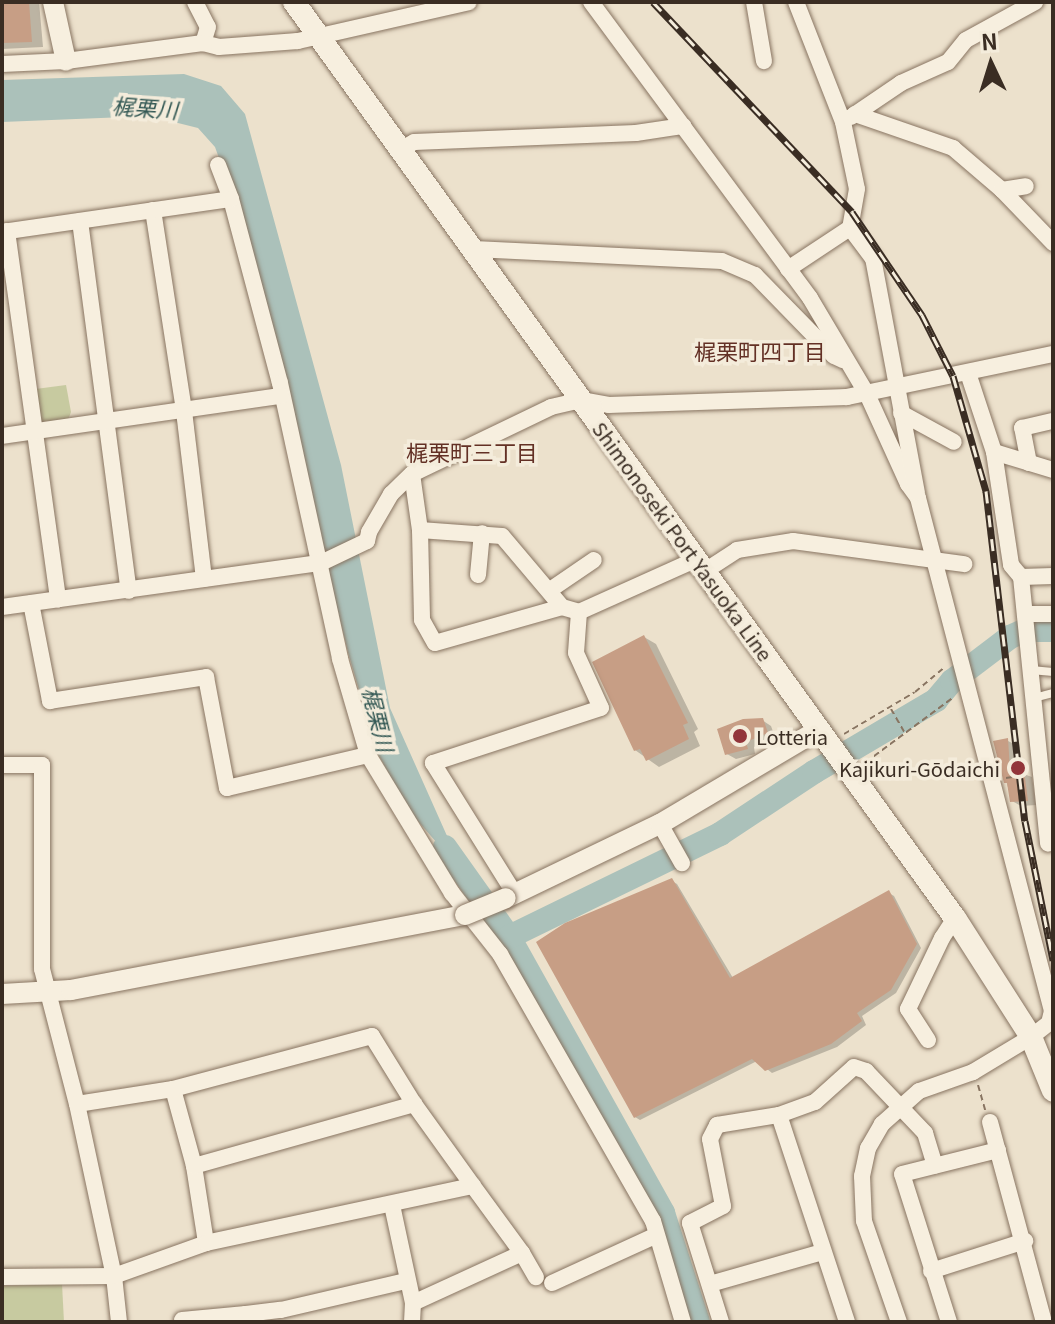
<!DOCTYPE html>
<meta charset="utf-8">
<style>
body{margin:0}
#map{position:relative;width:1055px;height:1324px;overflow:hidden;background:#ece1cc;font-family:Georgia,"Noto Sans JP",serif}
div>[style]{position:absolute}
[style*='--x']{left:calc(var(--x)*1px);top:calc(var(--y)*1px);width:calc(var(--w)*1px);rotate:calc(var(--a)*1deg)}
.green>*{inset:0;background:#c7caa0}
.water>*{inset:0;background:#abc1ba}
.shadow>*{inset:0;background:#0003}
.river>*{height:24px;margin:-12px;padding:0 12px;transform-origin:12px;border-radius:12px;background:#abc1ba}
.building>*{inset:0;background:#c79e85}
.path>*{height:2px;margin-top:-1px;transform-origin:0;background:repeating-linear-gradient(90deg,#887461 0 6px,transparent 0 10px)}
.roads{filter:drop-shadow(0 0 2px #887461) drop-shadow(0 0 2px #887461)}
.service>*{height:8px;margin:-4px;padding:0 4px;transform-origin:4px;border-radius:4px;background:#f7efdf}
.minor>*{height:16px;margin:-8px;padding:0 8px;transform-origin:8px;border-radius:8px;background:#f7efdf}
.tertiary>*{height:20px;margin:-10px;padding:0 10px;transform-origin:10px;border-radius:10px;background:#f7efdf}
.secondary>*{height:22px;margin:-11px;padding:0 11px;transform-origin:11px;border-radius:11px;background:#f7efdf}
.rail>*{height:7px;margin-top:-3.5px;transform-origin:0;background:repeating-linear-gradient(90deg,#f4ecdb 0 12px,#3a2d23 0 24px);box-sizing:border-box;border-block:2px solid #3a2d23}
.path-bridge>*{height:2px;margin-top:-1px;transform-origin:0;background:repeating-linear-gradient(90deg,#887461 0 6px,transparent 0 10px)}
.bridges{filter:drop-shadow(0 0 2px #887461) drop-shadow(0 0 2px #887461)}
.tertiary-bridge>*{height:20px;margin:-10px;padding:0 10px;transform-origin:10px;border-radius:10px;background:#f7efdf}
.dots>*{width:22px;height:22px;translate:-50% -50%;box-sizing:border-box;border:4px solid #f4ecdb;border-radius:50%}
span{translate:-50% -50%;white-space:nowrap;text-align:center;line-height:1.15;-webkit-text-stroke:7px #f4ecdb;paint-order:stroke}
.street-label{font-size:20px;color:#3a2d23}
.poi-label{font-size:20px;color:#3a2d23}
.left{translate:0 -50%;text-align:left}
.right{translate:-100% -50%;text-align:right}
.water-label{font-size:22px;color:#335854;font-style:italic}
.neighbourhood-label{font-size:22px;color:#633025}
.frame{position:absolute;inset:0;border:4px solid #3a2d23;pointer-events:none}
.north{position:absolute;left:951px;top:24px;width:80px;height:80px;-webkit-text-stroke:6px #f4ecdb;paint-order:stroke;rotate:356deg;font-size:22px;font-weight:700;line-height:32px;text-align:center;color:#3a2d23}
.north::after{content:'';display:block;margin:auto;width:28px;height:36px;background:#3a2d23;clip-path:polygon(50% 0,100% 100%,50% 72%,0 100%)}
</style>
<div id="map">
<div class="green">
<div style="clip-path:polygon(66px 385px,71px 412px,68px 420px,37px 422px,28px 390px)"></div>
<div style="clip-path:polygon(62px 1284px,64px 1322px,2px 1322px,2px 1286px)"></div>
</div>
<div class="water">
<div style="clip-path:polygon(184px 74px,221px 86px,245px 114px,341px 465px,390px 708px,464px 874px,410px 812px,378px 754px,349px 656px,238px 211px,215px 147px,198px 128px,150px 116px,2px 122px,2px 80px)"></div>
</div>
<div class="shadow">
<div style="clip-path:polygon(2px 2px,39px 2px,43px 47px,2px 49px)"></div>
<div style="clip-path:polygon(644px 637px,656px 644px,698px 729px,694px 732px,700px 746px,659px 767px,635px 750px)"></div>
<div style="clip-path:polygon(762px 720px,771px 726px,775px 737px,754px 747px,755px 754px,736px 759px,727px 754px)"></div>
<div style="clip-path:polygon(1008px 741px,1016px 745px,1018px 772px,1032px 777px,1036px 805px,1021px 806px,1012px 801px,995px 743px)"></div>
<div style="clip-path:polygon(672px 881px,677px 884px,733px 978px,889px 893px,894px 896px,921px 948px,896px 993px,862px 1016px,866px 1025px,837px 1047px,772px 1073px,757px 1061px,640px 1120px,635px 1117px)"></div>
</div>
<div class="river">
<div style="--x:445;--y:847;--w:110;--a:54.6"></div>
<div style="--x:509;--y:937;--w:316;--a:60.8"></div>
<div style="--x:663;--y:1213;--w:114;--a:72.2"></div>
<div style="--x:509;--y:937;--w:235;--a:-26"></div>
<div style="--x:720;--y:834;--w:113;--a:-33.4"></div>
<div style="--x:814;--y:772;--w:142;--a:-30.5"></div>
<div style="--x:936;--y:700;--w:25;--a:-50"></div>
<div style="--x:952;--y:681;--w:73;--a:-37.2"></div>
<div style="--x:1010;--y:637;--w:17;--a:-24"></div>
<div style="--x:1026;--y:630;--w:27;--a:0"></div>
</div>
<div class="building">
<div style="clip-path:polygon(2px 2px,29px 2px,32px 42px,2px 43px)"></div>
<div style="clip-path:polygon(644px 635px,688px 723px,683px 725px,689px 739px,646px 761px,640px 749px,634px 751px,592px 662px)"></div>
<div style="clip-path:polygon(763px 718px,768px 733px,746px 742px,748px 749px,725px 755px,717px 729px,743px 719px)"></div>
<div style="clip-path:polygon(1008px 738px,1010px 771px,1024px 770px,1028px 801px,1010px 802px,1007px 783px,1004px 783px,993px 741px)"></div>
<div style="clip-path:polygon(672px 878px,730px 978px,889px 890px,917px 944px,891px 990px,857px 1013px,862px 1021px,831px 1044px,765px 1071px,752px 1059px,634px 1118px,536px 942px,565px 923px)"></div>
</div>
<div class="path">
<div style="--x:891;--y:709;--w:28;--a:60"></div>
<div style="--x:844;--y:734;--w:82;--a:-30.6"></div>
<div style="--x:915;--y:692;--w:39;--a:-40"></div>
<div style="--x:866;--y:762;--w:109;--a:-36.5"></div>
<div style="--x:978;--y:1085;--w:26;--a:74"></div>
</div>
<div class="roads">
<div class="service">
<div style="--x:1031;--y:670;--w:22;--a:5"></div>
<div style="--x:1034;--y:698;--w:20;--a:-15"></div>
</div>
<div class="minor">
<div style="--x:195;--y:2;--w:28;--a:63"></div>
<div style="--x:208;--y:27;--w:17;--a:107"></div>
<div style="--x:591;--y:2;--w:368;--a:53.5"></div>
<div style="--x:810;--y:298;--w:112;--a:59.3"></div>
<div style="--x:867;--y:394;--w:99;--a:65.5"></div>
<div style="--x:908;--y:484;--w:17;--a:54"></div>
<div style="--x:918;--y:498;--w:530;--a:75.36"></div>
<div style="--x:1052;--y:1011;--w:12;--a:104"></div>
<div style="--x:1049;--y:1023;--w:23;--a:142"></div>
<div style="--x:1031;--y:1037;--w:68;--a:148.9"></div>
<div style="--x:973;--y:1072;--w:57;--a:160.6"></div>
<div style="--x:919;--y:1091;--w:50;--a:138.3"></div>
<div style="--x:882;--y:1124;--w:28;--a:120"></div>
<div style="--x:868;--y:1148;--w:29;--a:102"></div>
<div style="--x:862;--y:1176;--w:45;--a:87.5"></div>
<div style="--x:864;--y:1221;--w:107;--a:70.9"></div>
<div style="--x:754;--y:2;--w:60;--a:80.4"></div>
<div style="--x:796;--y:2;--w:129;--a:68.6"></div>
<div style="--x:843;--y:122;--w:68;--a:78.2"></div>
<div style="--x:857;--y:189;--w:40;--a:100"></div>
<div style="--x:850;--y:228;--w:38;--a:53"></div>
<div style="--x:873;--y:258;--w:239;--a:79.4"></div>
<div style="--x:2;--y:64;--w:64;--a:-2.7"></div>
<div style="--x:66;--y:61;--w:138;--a:-7.5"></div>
<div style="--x:203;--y:43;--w:16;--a:14"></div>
<div style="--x:219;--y:47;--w:79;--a:-4.3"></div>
<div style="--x:298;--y:41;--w:175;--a:-12.8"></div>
<div style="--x:855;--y:114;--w:104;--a:19.1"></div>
<div style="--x:953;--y:148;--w:65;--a:40.6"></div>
<div style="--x:1002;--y:190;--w:74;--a:46.1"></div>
<div style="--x:851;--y:117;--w:60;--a:-34.2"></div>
<div style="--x:901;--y:83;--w:51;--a:-24.1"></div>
<div style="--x:948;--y:62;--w:28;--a:-51"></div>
<div style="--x:966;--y:40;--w:79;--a:-28.8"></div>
<div style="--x:401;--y:149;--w:15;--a:-28"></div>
<div style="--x:414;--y:142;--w:222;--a:-2.3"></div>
<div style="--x:636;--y:133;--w:48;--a:-8.5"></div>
<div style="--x:218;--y:165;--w:36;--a:69"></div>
<div style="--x:231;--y:199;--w:190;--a:75.1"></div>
<div style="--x:280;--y:383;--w:282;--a:77.7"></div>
<div style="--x:340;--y:659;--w:100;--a:73.7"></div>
<div style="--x:368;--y:755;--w:162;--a:58.7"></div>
<div style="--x:452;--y:893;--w:78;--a:51.8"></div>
<div style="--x:500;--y:954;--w:308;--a:60.2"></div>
<div style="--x:653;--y:1221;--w:105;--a:73.5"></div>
<div style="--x:1002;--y:190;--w:24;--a:-9"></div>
<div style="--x:153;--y:210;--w:203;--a:81.2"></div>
<div style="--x:184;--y:411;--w:169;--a:83.2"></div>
<div style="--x:80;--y:221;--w:373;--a:82.5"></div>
<div style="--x:7;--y:231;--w:372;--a:82.1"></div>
<div style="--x:2;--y:232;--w:231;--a:-8.2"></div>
<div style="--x:474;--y:249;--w:248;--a:2.8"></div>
<div style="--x:722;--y:261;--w:36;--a:23"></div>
<div style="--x:755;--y:275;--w:113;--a:45.7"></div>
<div style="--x:834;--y:356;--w:10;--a:24"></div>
<div style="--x:788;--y:269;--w:74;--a:-33.5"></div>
<div style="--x:968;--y:373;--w:83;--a:71.8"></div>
<div style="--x:994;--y:452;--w:114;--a:81.4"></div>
<div style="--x:1011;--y:565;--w:16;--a:50"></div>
<div style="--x:1021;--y:577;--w:268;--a:84.2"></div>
<div style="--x:901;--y:413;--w:60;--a:28.7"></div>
<div style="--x:2;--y:436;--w:282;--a:-8.2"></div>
<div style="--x:994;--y:452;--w:62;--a:17"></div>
<div style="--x:1029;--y:463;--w:36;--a:-101"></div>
<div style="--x:1022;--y:428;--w:32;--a:-13"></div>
<div style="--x:412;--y:474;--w:57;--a:81.9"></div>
<div style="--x:420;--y:530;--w:90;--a:88.7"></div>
<div style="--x:422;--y:620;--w:26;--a:61"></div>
<div style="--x:435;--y:643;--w:132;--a:-15.8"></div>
<div style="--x:562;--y:607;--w:18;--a:16"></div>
<div style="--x:579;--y:612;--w:41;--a:94.2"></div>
<div style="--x:576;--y:653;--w:60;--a:65.6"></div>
<div style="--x:601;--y:708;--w:177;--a:161.9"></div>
<div style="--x:433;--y:763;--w:155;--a:58"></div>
<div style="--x:420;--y:530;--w:82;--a:4.2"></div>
<div style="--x:502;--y:536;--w:93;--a:49.8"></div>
<div style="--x:705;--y:571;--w:38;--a:-33"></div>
<div style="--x:737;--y:550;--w:57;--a:-9.1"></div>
<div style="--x:793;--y:541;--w:173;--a:7.7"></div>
<div style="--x:478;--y:575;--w:42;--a:-84.6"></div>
<div style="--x:1021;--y:577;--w:32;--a:-2"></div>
<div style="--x:550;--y:590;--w:53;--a:-34.3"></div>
<div style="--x:31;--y:603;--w:100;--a:79"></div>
<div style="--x:50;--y:701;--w:158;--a:-8.7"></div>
<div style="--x:206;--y:677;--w:113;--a:79.3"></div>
<div style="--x:227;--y:788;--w:145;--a:-13.2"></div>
<div style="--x:2;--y:607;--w:322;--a:-7.9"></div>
<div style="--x:321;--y:563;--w:51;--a:-25.6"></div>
<div style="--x:367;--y:541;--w:9;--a:-77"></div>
<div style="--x:369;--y:532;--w:44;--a:-59.9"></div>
<div style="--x:391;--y:494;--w:29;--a:-44"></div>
<div style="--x:412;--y:474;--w:154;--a:-25.7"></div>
<div style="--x:551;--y:407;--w:31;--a:-13"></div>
<div style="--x:581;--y:400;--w:28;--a:10"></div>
<div style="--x:609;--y:405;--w:238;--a:-1.9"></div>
<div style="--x:847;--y:397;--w:210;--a:-11.8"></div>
<div style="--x:579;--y:612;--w:129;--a:-24.2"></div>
<div style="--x:1025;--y:614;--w:28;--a:0"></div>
<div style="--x:2;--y:765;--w:40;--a:0"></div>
<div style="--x:42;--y:765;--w:204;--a:90"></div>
<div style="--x:42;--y:969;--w:139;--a:75.5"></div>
<div style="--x:77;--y:1104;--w:176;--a:77.9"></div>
<div style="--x:114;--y:1276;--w:46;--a:83.8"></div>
<div style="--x:660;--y:824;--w:45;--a:60.6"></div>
<div style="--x:928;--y:1040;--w:37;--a:-123"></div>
<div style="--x:908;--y:1009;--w:79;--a:-64.4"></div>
<div style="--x:942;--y:938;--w:24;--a:-57"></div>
<div style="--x:173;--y:1089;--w:80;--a:74.7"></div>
<div style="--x:194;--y:1166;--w:78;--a:81.1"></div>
<div style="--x:779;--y:1115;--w:218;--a:71.8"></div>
<div style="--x:990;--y:1122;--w:207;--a:74.9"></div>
<div style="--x:194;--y:1166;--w:229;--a:-15.7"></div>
<div style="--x:392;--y:1205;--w:100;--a:77.9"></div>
<div style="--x:413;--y:1303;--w:19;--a:93"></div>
<div style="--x:522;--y:1253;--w:28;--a:60"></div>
<div style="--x:931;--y:1271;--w:99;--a:-17.7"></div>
<div style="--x:2;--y:1277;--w:112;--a:-0.5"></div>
<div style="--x:114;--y:1276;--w:98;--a:-19.7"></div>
<div style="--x:206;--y:1243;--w:273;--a:-12.1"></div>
<div style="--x:473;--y:1186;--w:101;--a:-125.7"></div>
<div style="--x:414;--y:1104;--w:80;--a:-121.7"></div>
<div style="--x:372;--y:1036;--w:206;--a:165.1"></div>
<div style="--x:173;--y:1089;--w:97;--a:171.1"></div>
<div style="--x:552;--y:1283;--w:115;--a:-24.6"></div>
<div style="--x:710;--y:1284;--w:116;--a:-15.9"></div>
<div style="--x:413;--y:1303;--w:120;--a:-24.6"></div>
<div style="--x:522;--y:1253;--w:83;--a:-126.2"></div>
<div style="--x:182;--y:1320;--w:64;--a:-5.4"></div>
<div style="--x:246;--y:1322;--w:8;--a:-90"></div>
<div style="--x:246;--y:1314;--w:35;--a:-7"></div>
<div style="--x:281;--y:1310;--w:128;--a:-13.1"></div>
<div style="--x:721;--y:1322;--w:104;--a:-107.4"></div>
<div style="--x:690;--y:1223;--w:37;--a:-27"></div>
<div style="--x:723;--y:1206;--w:68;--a:-101"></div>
<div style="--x:710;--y:1139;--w:16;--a:-63"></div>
<div style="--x:717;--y:1125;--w:63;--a:-9.2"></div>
<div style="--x:779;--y:1115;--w:38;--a:-20"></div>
<div style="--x:815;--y:1102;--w:52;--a:-41.9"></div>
<div style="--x:854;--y:1067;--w:13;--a:18"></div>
<div style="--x:866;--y:1071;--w:86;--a:46.4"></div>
<div style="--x:925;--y:1133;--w:34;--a:73"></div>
<div style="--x:949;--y:1322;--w:155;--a:-107.6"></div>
<div style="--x:902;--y:1174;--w:99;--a:-14"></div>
</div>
<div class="tertiary">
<div style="--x:53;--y:2;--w:60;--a:77.6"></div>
<div style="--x:506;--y:898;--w:171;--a:-25.7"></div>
<div style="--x:660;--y:824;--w:184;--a:-30.7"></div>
<div style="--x:2;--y:994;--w:69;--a:-3.3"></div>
<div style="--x:71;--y:990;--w:401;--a:-10.8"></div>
</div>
<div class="secondary">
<div style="--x:294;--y:2;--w:1130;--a:54.19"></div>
<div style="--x:955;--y:918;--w:141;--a:57.4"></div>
<div style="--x:1031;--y:1037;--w:58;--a:67.8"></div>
</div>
</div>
<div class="rail">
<div style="--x:653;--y:2;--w:289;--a:46.5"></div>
<div style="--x:852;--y:212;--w:125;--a:55.8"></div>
<div style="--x:922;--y:315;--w:68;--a:63.1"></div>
<div style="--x:953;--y:376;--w:120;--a:74"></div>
<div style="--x:986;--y:491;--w:332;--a:83.3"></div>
<div style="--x:1025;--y:821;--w:142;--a:78.6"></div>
</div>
<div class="path-bridge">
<div style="--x:1006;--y:778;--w:19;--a:-9"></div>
</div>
<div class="bridges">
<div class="tertiary-bridge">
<div style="--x:465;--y:915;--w:44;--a:-22.5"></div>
</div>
</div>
<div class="dots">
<div style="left:740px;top:736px;background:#92353a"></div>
<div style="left:1018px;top:768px;background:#92353a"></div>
</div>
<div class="street-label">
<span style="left:683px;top:541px;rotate:54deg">Shimonoseki Port Yasuoka Line</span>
</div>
<div class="poi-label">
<span class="left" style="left:756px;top:736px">Lotteria</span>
<span class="right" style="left:1000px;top:768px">Kajikuri-Gōdaichi</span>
</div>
<div class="water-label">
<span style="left:145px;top:107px;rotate:4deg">梶栗川</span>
<span style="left:379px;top:719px;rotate:76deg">梶栗川</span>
</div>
<div class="neighbourhood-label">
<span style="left:760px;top:351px">梶栗町四丁目</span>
<span style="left:472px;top:452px">梶栗町三丁目</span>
</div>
<div class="frame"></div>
<div class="north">N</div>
</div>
